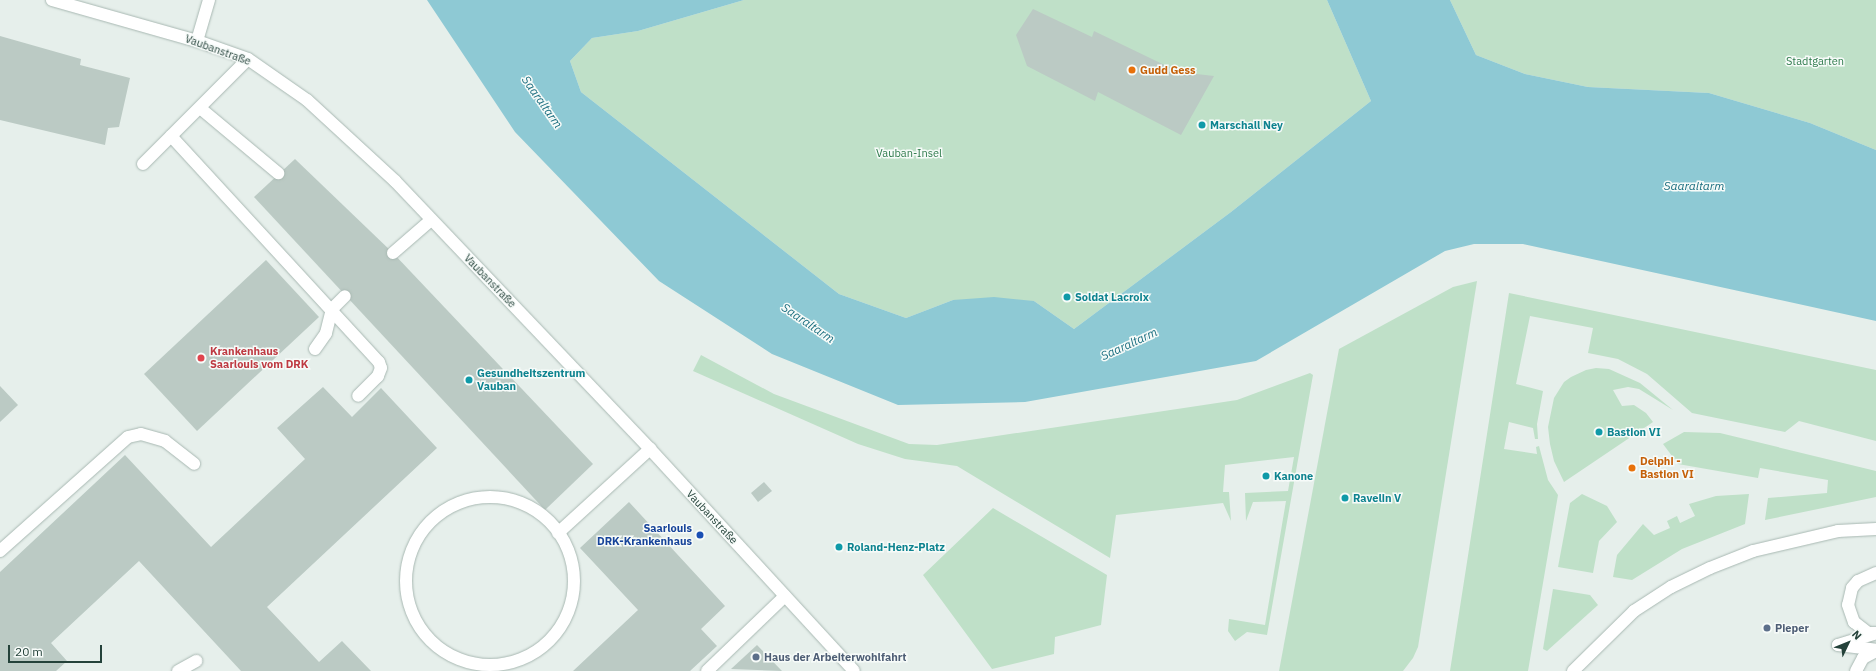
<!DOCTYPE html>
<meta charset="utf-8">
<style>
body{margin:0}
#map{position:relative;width:1876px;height:671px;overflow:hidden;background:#e6efeb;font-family:"IBM Plex Sans",sans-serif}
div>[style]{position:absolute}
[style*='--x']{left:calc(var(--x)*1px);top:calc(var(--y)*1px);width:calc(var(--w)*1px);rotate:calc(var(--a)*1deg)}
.green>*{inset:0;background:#bfe0c8}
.water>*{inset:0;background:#8ec9d4}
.building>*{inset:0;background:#bbcac4}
.roads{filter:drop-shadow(0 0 1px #a8b8b2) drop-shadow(0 0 1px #a8b8b2)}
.service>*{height:12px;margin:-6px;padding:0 6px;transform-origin:6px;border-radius:6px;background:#fff}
.service>.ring{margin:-6px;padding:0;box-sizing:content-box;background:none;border:12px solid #fff;border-radius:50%}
.minor>*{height:12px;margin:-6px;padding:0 6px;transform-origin:6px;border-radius:6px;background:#fff}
.tertiary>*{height:12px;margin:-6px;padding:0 6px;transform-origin:6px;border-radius:6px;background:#fff}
.dots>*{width:11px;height:11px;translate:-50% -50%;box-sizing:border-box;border:2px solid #f7fbf9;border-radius:50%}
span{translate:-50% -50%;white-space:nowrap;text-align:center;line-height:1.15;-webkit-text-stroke:3px #f7fbf9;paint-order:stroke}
.street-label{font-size:11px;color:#24423a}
.park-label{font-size:11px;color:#2d7a4b}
.food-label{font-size:11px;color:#c56008;font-weight:700}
.left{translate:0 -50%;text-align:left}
.culture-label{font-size:11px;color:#0d838f;font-weight:700}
.health-label{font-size:11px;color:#be3a42;font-weight:700}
.transit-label{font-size:11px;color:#164399;font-weight:700}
.right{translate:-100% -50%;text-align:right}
.service-label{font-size:11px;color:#4e5e75;font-weight:700}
.water-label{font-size:12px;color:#1c6f80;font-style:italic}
.north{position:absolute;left:1828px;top:623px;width:40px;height:40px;-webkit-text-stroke:3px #f7fbf9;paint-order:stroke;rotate:47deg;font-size:11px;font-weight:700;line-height:16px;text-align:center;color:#24423a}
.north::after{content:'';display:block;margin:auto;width:14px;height:18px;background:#24423a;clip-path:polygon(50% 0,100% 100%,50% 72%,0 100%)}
.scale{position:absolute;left:8px;top:645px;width:94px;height:18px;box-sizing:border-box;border:2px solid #24423a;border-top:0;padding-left:5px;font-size:12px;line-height:14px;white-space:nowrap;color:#24423a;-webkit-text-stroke:3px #f7fbf9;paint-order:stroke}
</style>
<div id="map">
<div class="green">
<div style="clip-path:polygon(744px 0,1327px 0,1371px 101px,1231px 212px,1074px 329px,1034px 301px,953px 300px,906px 318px,839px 294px,581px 92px,570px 61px,592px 38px,638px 31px)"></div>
<div style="clip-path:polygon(1450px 0,1876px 0,1876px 150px,1810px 123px,1709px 93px,1588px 87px,1525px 74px,1476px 55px)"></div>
<div style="clip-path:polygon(1477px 281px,1418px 647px,1413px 658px,1403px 671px,1279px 671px,1339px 349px,1453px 287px)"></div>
<div style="clip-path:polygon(1509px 293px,1876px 370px,1876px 441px,1799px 421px,1785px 432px,1692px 413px,1647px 374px,1618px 359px,1588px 353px,1593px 328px,1530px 316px,1516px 384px,1543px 391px,1537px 424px,1538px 439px,1535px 439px,1533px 428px,1509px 422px,1504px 449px,1537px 454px,1536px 447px,1539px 446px,1548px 480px,1558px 495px,1528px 671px,1450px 671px)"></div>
<div style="clip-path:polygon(701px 355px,774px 394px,909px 444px,937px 445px,1237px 400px,1310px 373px,1313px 375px,1267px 635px,1247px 632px,1235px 641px,1228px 631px,1229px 619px,1265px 625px,1286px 501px,1253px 502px,1246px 521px,1245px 493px,1288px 491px,1294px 457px,1225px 465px,1223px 492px,1229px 492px,1231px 521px,1223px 503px,1116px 515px,1110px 558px,957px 466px,905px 459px,858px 444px,693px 371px)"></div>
<div style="clip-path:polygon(1596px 368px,1609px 369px,1640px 383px,1673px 410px,1639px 389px,1628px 387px,1613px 390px,1622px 406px,1634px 405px,1646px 413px,1653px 422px,1564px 482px,1554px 461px,1550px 444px,1548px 427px,1554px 398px,1564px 382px,1571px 377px,1586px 370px)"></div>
<div style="clip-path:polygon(1684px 432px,1720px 433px,1876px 471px,1876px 497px,1765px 520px,1768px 498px,1827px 493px,1828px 480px,1760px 468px,1758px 478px,1678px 464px,1663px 444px)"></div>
<div style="clip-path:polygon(1582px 494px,1607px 506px,1617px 522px,1599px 541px,1593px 573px,1558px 567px,1570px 503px)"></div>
<div style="clip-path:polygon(1749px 494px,1745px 524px,1682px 549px,1632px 580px,1613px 577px,1617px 555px,1643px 524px,1654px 535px,1670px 528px,1667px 521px,1677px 516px,1680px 523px,1695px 516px,1689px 504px,1716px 496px)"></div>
<div style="clip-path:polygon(993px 508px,1107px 575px,1101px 625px,1055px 637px,1054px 654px,992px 669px,923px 575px)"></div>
<div style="clip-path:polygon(1553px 589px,1590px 595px,1598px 605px,1547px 651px,1543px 649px)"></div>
</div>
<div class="water">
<div style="clip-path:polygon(427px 0,744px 0,638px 31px,592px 38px,570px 61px,581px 92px,839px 294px,906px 318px,953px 300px,994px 297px,1034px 301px,1074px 329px,1231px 212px,1371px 101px,1327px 0,1450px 0,1476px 55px,1525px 74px,1588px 87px,1709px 93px,1810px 123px,1876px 150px,1876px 321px,1523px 244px,1474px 244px,1445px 251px,1256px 361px,1025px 402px,898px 405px,772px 354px,659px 281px,515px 132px)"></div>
</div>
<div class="building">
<div style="clip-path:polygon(1033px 9px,1092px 37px,1094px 31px,1179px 72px,1214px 76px,1181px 135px,1098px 92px,1095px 101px,1027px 66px,1016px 35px)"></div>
<div style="clip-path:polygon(0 36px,81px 59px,80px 65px,130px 78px,119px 127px,108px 128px,105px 145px,0 120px)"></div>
<div style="clip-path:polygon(295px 159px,393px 253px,593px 464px,545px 510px,254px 197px)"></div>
<div style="clip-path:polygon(266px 260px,319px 317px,197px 431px,144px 374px)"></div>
<div style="clip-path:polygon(0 386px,18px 405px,0 422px)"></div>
<div style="clip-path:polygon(323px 387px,352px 417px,381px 388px,437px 448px,267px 607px,319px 662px,342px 641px,371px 671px,241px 671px,139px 561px,51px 643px,67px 661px,56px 671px,0 671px,0 572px,125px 455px,211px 547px,305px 459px,277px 428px)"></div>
<div style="clip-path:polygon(764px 482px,772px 491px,758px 502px,751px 493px)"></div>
<div style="clip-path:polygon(629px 502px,725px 606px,701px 629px,717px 646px,690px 671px,573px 671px,638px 610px,580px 548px)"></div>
<div style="clip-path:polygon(757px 645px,782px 671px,731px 669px)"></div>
</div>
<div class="roads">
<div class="service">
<div style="--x:200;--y:108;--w:102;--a:39.8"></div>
<div style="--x:171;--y:136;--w:307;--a:47.4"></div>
<div style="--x:379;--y:362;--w:6;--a:72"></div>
<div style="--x:381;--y:368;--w:9;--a:111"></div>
<div style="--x:378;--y:376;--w:28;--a:135"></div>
<div style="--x:143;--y:164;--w:148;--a:-45"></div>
<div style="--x:393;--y:253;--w:50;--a:-41"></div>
<div style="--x:315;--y:349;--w:19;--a:-55"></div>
<div style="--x:326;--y:333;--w:25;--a:-76"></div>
<div style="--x:332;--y:309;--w:18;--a:-45"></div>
<div class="ring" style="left:406px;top:497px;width:156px;height:156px"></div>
<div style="--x:558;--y:533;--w:125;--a:-42.4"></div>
<div style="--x:0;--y:551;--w:171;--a:-41.7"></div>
<div style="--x:128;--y:437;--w:13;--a:-13"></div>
<div style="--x:141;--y:434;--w:25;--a:16"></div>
<div style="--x:165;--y:441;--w:37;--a:38"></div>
<div style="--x:1876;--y:573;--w:20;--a:156"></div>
<div style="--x:1858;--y:581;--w:9;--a:131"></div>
<div style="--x:1852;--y:588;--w:17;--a:103"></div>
<div style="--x:1848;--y:605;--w:18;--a:71"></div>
<div style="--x:1854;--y:622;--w:18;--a:38"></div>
<div style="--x:1868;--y:633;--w:8;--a:0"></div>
<div style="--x:1838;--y:645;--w:39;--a:-17"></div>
<div style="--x:1838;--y:645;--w:38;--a:7"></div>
<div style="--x:178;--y:671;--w:21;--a:-29"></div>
<div style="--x:707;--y:671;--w:108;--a:-43.9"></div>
<div style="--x:1856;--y:671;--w:15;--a:-62"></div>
<div style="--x:1863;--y:658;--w:15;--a:-28"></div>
</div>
<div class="minor">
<div style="--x:52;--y:0;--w:151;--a:15.8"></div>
<div style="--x:197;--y:41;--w:54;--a:19.4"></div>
<div style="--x:248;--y:59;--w:72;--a:34.8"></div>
<div style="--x:307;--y:100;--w:120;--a:42.6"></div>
<div style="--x:395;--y:181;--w:370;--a:46.4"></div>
<div style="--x:650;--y:449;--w:301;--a:47.4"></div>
<div style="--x:197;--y:41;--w:43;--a:-73.7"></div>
</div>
<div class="tertiary">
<div style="--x:1573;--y:671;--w:86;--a:-44.5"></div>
<div style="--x:1634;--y:611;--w:44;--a:-33"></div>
<div style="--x:1671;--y:587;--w:43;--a:-26"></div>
<div style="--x:1710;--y:568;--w:46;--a:-21.6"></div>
<div style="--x:1753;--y:551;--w:87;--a:-13.2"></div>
<div style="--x:1838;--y:531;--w:38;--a:-3"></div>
</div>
</div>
<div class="dots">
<div style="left:1132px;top:70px;background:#e8710a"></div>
<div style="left:1202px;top:125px;background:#0f9aa8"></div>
<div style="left:1067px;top:297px;background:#0f9aa8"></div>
<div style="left:201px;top:358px;background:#e0444e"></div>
<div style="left:469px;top:380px;background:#0f9aa8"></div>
<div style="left:1599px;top:432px;background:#0f9aa8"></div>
<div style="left:1632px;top:468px;background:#e8710a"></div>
<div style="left:1266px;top:476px;background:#0f9aa8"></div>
<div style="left:1345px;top:498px;background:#0f9aa8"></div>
<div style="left:700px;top:535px;background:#1a4fb4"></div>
<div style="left:839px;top:547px;background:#0f9aa8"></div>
<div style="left:1767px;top:628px;background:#5c6f8a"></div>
<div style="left:756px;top:657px;background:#5c6f8a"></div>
</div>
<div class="street-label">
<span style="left:218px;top:50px;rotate:20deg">Vaubanstraße</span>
<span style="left:490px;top:281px;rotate:46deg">Vaubanstraße</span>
<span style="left:712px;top:517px;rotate:47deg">Vaubanstraße</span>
</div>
<div class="park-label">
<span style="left:1815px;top:61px">Stadtgarten</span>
<span style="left:909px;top:153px">Vauban-Insel</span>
</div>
<div class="food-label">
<span class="left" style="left:1140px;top:70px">Gudd Gess</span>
<span class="left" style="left:1640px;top:468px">Delphi -<br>Bastion VI</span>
</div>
<div class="culture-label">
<span class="left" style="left:1210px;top:125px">Marschall Ney</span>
<span class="left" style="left:1075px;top:297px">Soldat Lacroix</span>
<span class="left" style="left:477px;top:380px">Gesundheitszentrum<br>Vauban</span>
<span class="left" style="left:1607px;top:432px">Bastion VI</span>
<span class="left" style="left:1274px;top:476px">Kanone</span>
<span class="left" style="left:1353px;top:498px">Ravelin V</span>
<span class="left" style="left:847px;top:547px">Roland-Henz-Platz</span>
</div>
<div class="health-label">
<span class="left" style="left:210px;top:358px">Krankenhaus<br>Saarlouis vom DRK</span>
</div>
<div class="transit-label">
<span class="right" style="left:692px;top:535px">Saarlouis<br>DRK-Krankenhaus</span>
</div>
<div class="service-label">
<span class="left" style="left:1775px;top:628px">Pieper</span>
<span class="left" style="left:764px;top:657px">Haus der Arbeiterwohlfahrt</span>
</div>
<div class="water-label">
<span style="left:542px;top:102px;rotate:55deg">Saaraltarm</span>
<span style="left:1694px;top:186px">Saaraltarm</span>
<span style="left:808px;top:323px;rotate:34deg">Saaraltarm</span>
<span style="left:1129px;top:344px;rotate:-25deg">Saaraltarm</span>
</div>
<div class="north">N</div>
<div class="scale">20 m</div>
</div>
